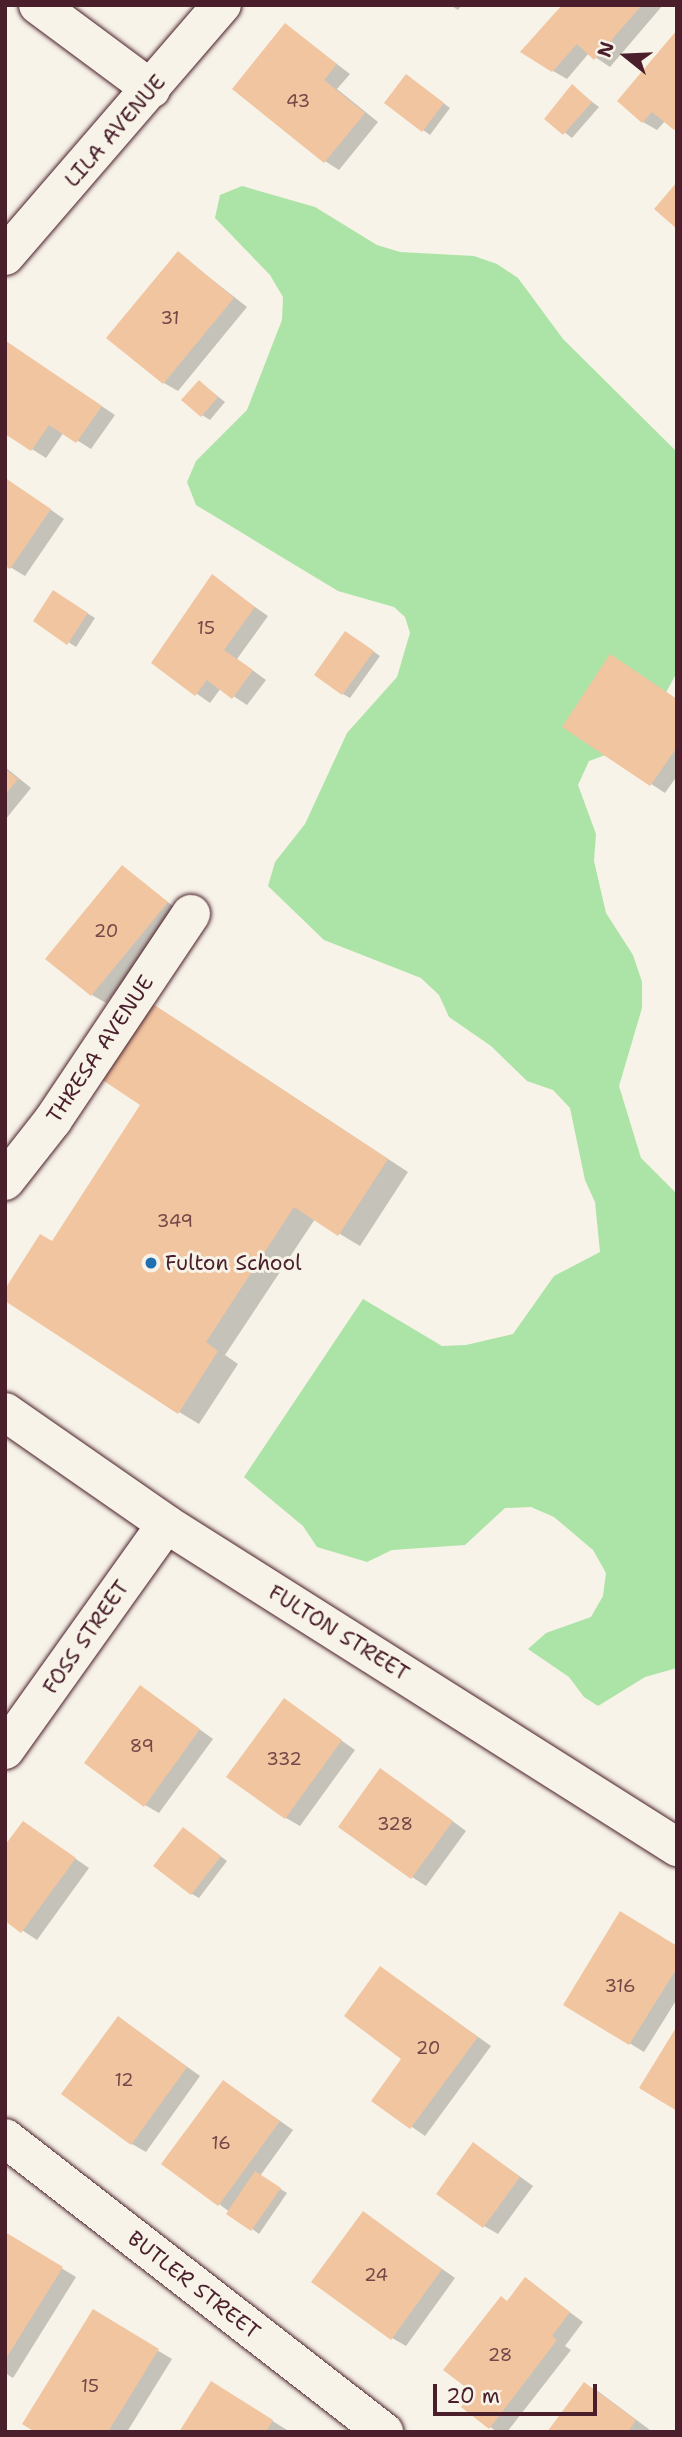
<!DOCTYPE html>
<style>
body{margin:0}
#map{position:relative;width:682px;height:2437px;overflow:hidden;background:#f7f3e8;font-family:"Shantell Sans",sans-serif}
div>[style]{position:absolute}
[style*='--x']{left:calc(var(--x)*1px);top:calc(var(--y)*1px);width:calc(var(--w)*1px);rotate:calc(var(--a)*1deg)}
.green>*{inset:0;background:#ace3a6}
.shadow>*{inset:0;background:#0003}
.building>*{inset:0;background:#f2c5a1}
.roads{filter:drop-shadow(0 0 2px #4a1f2b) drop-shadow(0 0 2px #4a1f2b)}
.minor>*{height:38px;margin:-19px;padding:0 19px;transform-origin:19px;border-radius:19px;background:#f7f3e8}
.dots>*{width:19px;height:19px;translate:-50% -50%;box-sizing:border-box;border:4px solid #f7f3e8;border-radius:50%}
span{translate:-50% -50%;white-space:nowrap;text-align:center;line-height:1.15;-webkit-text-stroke:6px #f7f3e8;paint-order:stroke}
.number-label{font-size:18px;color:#744848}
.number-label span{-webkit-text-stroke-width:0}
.street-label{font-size:21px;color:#4a1f2b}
.poi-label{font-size:21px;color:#4a1f2b}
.left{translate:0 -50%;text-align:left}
.frame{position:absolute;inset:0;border:7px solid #4a1f2b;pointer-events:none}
.north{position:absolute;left:591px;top:21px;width:70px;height:70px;-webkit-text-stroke:5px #f7f3e8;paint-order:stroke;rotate:288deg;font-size:19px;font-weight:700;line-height:28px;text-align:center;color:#4a1f2b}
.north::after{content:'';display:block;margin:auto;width:24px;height:32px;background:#4a1f2b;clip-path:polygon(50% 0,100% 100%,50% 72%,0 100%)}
.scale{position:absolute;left:433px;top:2384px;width:164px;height:32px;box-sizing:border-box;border:4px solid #4a1f2b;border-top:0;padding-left:9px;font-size:21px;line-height:24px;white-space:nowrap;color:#4a1f2b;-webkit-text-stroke:5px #f7f3e8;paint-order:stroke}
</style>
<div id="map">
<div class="green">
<div style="clip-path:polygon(242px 186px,315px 207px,377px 245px,400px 252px,474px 256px,497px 264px,518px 278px,563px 339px,677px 452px,677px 672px,639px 743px,589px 761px,578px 785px,596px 834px,594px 861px,606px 913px,633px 955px,642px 982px,642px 1008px,619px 1086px,641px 1158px,677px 1194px,677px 1668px,645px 1677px,598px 1706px,584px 1697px,569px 1677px,528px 1649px,546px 1633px,591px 1617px,603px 1596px,606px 1573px,593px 1550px,554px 1517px,531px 1507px,505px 1508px,465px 1545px,392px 1550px,367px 1562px,317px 1547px,303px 1526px,244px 1477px,363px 1299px,442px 1346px,466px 1345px,513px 1334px,554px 1276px,600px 1252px,595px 1202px,585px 1180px,570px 1108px,553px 1090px,527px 1081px,491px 1046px,449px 1017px,439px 995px,421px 978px,324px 940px,268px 886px,275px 862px,305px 824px,347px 733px,397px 677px,410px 633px,405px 617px,394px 607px,338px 591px,196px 505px,187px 482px,196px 461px,247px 410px,282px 320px,283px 297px,270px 275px,215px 218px,220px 195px)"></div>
</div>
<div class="shadow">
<div style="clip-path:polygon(450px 5px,462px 5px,458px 10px)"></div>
<div style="clip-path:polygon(564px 5px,663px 5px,610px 67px,589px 53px,567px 79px,553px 71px)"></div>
<div style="clip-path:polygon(285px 25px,350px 74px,337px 89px,378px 122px,339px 170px,325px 161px)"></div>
<div style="clip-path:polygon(677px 33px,677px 130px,665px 121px,657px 130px,643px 122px)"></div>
<div style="clip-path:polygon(414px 81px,450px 108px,430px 135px,423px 130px)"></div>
<div style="clip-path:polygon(572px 87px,599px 107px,572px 138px,546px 118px)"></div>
<div style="clip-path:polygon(178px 253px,247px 307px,178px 391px,164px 383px)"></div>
<div style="clip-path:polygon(7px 343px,115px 415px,91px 449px,64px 432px,46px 458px,5px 432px)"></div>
<div style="clip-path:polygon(206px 387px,225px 402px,210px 420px,202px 415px)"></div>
<div style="clip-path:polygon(5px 478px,64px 519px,25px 576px,5px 564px)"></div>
<div style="clip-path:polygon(212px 577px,268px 616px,237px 659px,266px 680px,247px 705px,221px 688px,210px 703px,153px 663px)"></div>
<div style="clip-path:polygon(61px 597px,95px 618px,76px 647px,35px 621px)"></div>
<div style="clip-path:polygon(353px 637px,380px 656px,350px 698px,343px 694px)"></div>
<div style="clip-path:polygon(677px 699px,677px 776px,665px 793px,564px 727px)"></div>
<div style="clip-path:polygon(5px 767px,31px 788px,5px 820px)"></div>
<div style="clip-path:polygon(122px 868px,181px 912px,106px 1003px,92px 995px)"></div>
<div style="clip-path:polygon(171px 1016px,408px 1172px,360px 1246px,315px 1219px,225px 1355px,238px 1364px,199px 1424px,179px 1412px,53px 1243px,143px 1104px)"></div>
<div style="clip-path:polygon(154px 1696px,213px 1739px,159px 1813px,145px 1805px)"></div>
<div style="clip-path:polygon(284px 1700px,355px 1750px,300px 1826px,286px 1818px)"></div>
<div style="clip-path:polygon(395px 1779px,466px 1831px,426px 1886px,412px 1877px)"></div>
<div style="clip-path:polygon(24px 1823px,89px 1868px,37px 1940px,5px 1919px)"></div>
<div style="clip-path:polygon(191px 1834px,227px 1861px,199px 1898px,192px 1894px)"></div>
<div style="clip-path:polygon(677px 1948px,677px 1999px,644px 2052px,565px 2004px)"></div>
<div style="clip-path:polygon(381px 1968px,491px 2046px,425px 2136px,373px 2100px,404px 2058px)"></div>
<div style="clip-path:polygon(132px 2027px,200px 2076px,146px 2152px,132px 2144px)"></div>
<div style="clip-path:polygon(224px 2082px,293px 2130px,260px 2176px,287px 2193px,259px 2234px,219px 2204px)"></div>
<div style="clip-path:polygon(487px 2153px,533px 2186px,498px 2234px,484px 2226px)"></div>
<div style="clip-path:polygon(363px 2213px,455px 2278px,406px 2346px,392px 2338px)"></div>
<div style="clip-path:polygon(5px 2234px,76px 2277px,13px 2378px,5px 2373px)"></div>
<div style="clip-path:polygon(525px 2279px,583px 2322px,565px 2346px,571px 2350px,507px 2432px,497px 2432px,463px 2407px,475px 2392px,508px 2302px)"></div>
<div style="clip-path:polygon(93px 2312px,172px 2359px,127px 2432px,38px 2432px)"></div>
<div style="clip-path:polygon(585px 2384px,599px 2392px,650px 2430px,549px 2432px)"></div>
<div style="clip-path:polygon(226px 2392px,287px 2430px,285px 2432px,182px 2432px)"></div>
</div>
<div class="building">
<div style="clip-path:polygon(562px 5px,642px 5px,594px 60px,577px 44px,552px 72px,520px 52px)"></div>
<div style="clip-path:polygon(285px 23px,337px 64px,324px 80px,365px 113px,324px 163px,232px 89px)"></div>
<div style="clip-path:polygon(677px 30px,677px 127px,674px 130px,652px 112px,642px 123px,617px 101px)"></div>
<div style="clip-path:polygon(406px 74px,444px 103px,422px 132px,384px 103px)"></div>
<div style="clip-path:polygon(572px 84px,592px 102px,563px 135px,544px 119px)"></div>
<div style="clip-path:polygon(677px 182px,677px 229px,654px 209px)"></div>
<div style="clip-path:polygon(178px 251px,234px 298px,163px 384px,106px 338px)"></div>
<div style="clip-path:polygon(6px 341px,102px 406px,76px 443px,49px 425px,31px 451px,5px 434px)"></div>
<div style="clip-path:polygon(199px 380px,218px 397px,201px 417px,181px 400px)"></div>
<div style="clip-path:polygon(5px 478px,51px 509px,10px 569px,5px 566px)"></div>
<div style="clip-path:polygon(212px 574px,255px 607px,224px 650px,253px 670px,232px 699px,207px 680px,195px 696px,151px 663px)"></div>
<div style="clip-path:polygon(53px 590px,88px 613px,67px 645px,33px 621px)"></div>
<div style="clip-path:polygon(345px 631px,374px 651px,342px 695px,314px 675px)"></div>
<div style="clip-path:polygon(610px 654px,677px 699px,677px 747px,650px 786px,562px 727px)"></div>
<div style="clip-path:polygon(5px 769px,18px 779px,5px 795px)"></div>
<div style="clip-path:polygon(122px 865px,168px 902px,91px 996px,45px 959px)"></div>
<div style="clip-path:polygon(150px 1002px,388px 1159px,338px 1236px,294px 1207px,206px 1342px,218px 1351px,178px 1414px,5px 1301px,5px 1289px,40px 1234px,52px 1241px,140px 1105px,101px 1079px)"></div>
<div style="clip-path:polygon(140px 1685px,200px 1729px,144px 1807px,84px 1763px)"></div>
<div style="clip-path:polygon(284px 1698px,342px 1740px,285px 1819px,226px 1777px)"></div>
<div style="clip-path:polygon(380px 1768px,453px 1821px,411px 1879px,338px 1827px)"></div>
<div style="clip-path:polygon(23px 1821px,76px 1858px,21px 1933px,5px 1921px,5px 1845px)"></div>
<div style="clip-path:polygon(183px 1827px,221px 1856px,191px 1895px,153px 1866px)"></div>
<div style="clip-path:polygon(620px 1911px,677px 1946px,677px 1968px,629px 2045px,563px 2005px)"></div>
<div style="clip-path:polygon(380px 1966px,478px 2037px,410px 2129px,371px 2101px,401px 2059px,344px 2016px)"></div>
<div style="clip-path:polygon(118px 2016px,187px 2067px,131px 2145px,61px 2094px)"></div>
<div style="clip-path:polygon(677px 2026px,677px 2111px,639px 2088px)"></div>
<div style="clip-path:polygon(223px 2080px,280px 2121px,218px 2206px,161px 2164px)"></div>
<div style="clip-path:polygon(473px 2142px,520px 2177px,483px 2228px,436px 2194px)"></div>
<div style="clip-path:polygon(255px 2171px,281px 2188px,251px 2231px,226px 2214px)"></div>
<div style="clip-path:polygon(363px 2211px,442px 2269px,391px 2340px,311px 2282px)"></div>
<div style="clip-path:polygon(5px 2232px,63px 2267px,5px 2360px)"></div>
<div style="clip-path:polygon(525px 2277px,570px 2312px,552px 2336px,557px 2340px,489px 2429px,461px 2407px,472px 2392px,443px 2370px,501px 2296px,507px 2301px)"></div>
<div style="clip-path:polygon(93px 2309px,159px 2349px,108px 2432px,35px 2432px,22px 2424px)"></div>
<div style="clip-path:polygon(211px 2381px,273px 2420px,266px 2432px,179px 2432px)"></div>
<div style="clip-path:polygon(584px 2382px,636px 2420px,628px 2432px,547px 2432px)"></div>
</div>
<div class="roads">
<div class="minor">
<div style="--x:38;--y:5;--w:141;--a:36.6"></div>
<div style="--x:5;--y:256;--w:332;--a:-49.2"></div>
<div style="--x:5;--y:1181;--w:78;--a:-51.8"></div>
<div style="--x:53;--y:1120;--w:248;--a:-56.2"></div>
<div style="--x:5;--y:1412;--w:196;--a:34.8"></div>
<div style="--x:166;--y:1524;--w:605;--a:32.3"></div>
<div style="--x:5;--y:1750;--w:277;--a:-54.5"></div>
<div style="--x:5;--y:2138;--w:480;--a:37.8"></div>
</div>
</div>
<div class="dots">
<div style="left:151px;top:1263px;background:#1f6fb2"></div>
</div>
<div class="number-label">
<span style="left:298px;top:101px">43</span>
<span style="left:170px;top:318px">31</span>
<span style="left:206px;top:628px">15</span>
<span style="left:106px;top:931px">20</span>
<span style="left:175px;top:1221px">349</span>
<span style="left:142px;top:1746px">89</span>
<span style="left:284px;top:1759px">332</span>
<span style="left:395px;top:1824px">328</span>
<span style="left:620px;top:1986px">316</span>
<span style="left:428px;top:2048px">20</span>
<span style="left:124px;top:2080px">12</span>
<span style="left:221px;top:2143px">16</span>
<span style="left:376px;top:2275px">24</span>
<span style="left:500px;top:2355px">28</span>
<span style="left:90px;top:2386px">15</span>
</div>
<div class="street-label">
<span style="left:115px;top:131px;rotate:-49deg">LILA AVENUE</span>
<span style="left:100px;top:1049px;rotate:-56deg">THRESA AVENUE</span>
<span style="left:339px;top:1633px;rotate:32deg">FULTON STREET</span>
<span style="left:86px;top:1637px;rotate:-55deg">FOSS STREET</span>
<span style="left:194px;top:2285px;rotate:38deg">BUTLER STREET</span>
</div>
<div class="poi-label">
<span class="left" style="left:165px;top:1263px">Fulton School</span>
</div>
<div class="frame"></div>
<div class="north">N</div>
<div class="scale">20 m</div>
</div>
